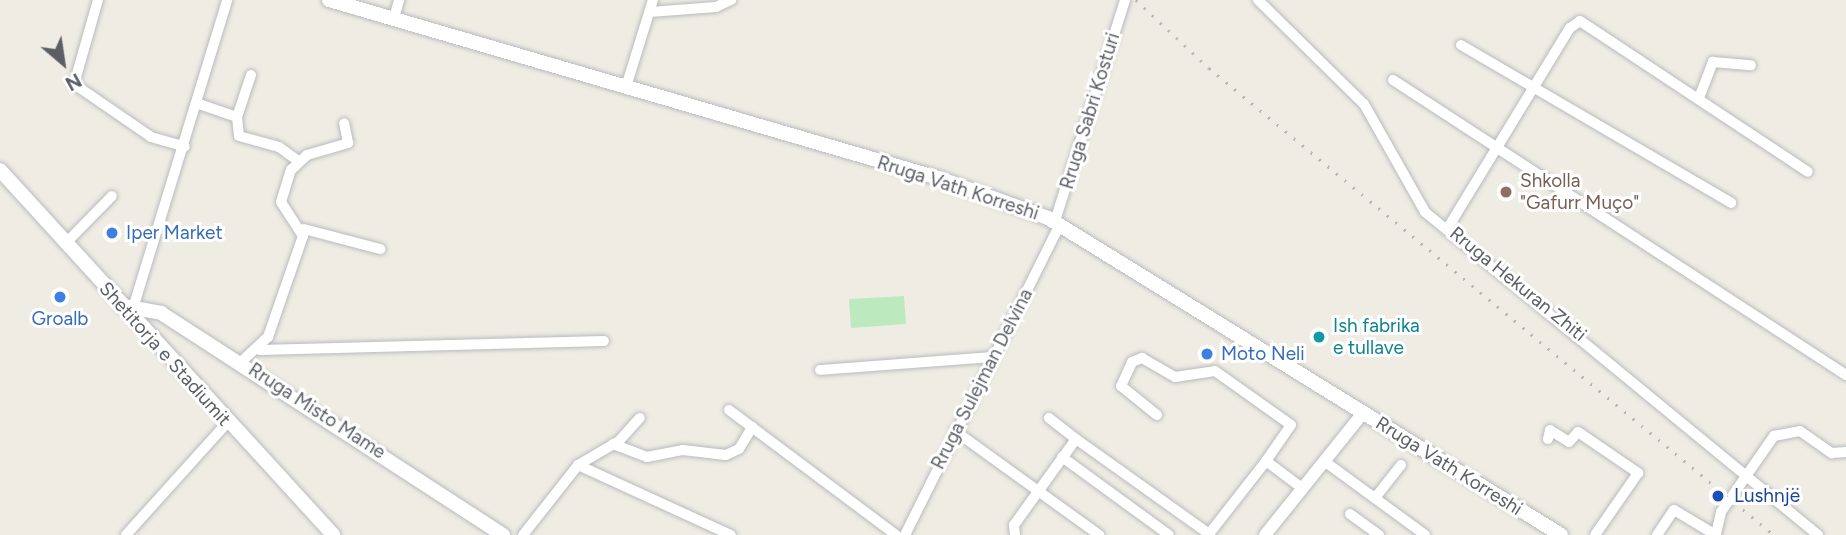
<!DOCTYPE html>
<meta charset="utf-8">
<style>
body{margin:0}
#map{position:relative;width:1846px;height:535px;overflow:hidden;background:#efede3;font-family:Figtree,sans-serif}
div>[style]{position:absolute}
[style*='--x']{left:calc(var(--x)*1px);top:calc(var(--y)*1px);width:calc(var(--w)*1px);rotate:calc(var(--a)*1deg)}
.green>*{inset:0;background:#bde9be}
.roads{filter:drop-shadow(0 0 2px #b8bbc0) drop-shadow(0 0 2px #b8bbc0)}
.minor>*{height:10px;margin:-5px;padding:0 5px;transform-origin:5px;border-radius:5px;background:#fff}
.tertiary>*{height:12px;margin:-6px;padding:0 6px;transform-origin:6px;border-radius:6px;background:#fff}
.secondary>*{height:14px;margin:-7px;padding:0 7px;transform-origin:7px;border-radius:7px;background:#fff}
.rail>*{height:2.5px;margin-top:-1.25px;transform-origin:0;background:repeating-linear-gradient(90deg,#b5b6b6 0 2px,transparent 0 11px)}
.dots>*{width:19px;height:19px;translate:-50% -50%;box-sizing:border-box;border:4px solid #fff;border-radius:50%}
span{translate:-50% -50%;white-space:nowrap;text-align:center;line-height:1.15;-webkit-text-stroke:6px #fff;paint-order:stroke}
.street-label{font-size:19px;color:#5b5f65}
.education-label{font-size:19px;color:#785e54}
.left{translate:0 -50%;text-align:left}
.shop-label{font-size:19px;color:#366cbe}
.culture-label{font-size:19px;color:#0d838f}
.transit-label{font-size:19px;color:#164399}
.north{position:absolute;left:28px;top:28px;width:70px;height:70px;-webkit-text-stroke:5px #fff;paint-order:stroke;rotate:151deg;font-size:19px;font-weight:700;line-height:28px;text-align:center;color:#5b5f65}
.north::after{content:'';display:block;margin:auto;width:24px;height:32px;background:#5b5f65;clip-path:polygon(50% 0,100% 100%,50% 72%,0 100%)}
</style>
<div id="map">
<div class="green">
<div style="clip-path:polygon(904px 296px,906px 324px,851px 328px,849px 299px)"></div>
</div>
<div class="roads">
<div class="minor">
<div style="--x:98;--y:0;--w:87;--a:105.9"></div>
<div style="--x:74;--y:84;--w:93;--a:34.5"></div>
<div style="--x:151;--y:137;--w:35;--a:16"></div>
<div style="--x:1258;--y:0;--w:148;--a:44.5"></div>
<div style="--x:1364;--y:104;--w:124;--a:60.5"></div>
<div style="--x:1425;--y:212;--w:509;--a:39.42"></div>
<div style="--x:650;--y:12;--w:66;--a:-4.3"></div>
<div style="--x:716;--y:7;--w:17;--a:-25"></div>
<div style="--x:394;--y:18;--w:19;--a:-74"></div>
<div style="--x:1461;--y:45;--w:313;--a:30.3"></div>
<div style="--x:251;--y:75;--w:44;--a:108.4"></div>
<div style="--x:237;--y:117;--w:19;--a:84"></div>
<div style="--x:239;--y:136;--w:41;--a:15.4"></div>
<div style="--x:279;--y:147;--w:24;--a:36"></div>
<div style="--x:1393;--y:80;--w:541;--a:33.07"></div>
<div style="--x:626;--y:87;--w:91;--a:-72.8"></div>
<div style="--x:1699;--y:98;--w:39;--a:-69"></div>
<div style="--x:1713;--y:62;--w:38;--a:5"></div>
<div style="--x:199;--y:104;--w:40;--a:18.9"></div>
<div style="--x:1055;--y:221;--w:232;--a:-72.4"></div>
<div style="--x:1449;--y:226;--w:232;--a:-58.6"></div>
<div style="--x:1570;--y:28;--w:12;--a:-35"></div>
<div style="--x:1580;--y:21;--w:273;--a:33.5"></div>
<div style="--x:304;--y:229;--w:79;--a:14.7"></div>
<div style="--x:65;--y:244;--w:67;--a:-45.6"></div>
<div style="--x:134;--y:305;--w:319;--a:-73"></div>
<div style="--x:260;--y:350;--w:344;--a:-1.5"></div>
<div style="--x:241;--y:362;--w:37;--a:-43"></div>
<div style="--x:268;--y:337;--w:107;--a:-70.9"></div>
<div style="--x:303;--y:236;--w:40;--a:-122.9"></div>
<div style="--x:281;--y:202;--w:34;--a:-73"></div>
<div style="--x:291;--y:170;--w:22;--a:-43"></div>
<div style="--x:307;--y:155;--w:43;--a:-16.3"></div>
<div style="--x:348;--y:143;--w:20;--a:-101"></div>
<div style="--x:820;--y:370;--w:174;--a:-4.3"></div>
<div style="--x:729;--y:410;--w:209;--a:36.8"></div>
<div style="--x:1157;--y:415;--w:46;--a:-141.1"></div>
<div style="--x:1121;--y:386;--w:26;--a:-65"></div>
<div style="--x:1132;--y:362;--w:11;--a:-22"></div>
<div style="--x:1142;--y:358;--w:38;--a:30"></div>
<div style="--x:1175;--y:377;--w:40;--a:-8.5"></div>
<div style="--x:1215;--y:371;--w:93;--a:35.4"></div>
<div style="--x:1291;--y:425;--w:44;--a:124.8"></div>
<div style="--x:1049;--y:418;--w:34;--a:38"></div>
<div style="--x:955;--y:431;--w:178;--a:35.8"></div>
<div style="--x:1548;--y:439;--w:9;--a:-77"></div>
<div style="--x:1550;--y:430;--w:22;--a:32"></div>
<div style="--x:1569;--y:442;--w:13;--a:-48"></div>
<div style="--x:1578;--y:432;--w:73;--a:34.3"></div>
<div style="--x:1638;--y:473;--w:75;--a:124.7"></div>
<div style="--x:613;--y:444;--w:36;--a:21"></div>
<div style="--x:647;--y:457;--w:37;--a:-11"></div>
<div style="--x:683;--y:450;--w:43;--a:6.6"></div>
<div style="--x:726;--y:455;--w:14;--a:-25"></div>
<div style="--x:739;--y:449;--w:26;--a:-59"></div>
<div style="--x:1062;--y:457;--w:132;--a:36.1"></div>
<div style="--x:1324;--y:461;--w:125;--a:36.2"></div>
<div style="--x:578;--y:465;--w:168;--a:24.6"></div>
<div style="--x:1375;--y:498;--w:42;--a:-51.8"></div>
<div style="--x:1350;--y:514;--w:36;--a:36"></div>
<div style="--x:1716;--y:534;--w:23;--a:-77"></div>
<div style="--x:1721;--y:512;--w:93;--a:-55.1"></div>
<div style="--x:1774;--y:436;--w:26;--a:-11"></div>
<div style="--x:1800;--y:431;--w:39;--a:35"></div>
<div style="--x:1832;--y:453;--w:14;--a:-4"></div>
<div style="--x:126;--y:535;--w:151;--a:-48"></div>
<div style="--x:523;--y:535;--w:89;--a:-51.8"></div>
<div style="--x:578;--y:465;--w:48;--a:-30.3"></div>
<div style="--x:619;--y:441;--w:31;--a:-48"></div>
<div style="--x:905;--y:535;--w:347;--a:-63.5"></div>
<div style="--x:1015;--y:535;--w:10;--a:-96"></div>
<div style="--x:1014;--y:525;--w:106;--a:-54.2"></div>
<div style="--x:1076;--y:439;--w:163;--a:35.5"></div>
<div style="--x:1209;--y:534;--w:93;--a:-52"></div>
<div style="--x:1266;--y:461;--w:45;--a:36.9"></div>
<div style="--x:1657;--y:535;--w:30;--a:-56"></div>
<div style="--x:1674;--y:510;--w:49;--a:30.8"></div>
</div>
<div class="tertiary">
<div style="--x:1265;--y:535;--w:158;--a:-51.2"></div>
</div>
<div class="secondary">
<div style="--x:329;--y:0;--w:634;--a:16.29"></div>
<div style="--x:938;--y:178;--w:117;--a:20"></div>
<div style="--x:1048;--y:218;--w:603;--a:31.71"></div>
<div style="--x:0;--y:170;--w:494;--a:47.6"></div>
<div style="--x:123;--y:306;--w:39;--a:10"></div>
<div style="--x:161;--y:313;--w:408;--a:33"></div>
</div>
</div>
<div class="rail">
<div style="--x:1136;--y:0;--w:100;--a:43"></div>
<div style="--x:1209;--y:68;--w:733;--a:39.58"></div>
</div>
<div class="dots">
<div style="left:1506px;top:192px;background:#8d6e63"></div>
<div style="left:112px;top:233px;background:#3f7fe0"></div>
<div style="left:60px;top:297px;background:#3f7fe0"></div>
<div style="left:1319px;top:337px;background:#0f9aa8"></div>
<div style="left:1207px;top:354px;background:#3f7fe0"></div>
<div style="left:1718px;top:496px;background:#1a4fb4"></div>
</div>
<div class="street-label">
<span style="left:1090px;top:111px;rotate:-73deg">Rruga Sabri Kosturi</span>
<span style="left:958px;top:188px;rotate:18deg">Rruga Vath Korreshi</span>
<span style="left:1518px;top:284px;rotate:39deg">Rruga Hekuran Zhiti</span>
<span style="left:165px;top:354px;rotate:48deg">Shetitorja e Stadiumit</span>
<span style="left:982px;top:379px;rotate:-63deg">Rruga Sulejman Delvina</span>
<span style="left:317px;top:411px;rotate:33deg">Rruga Misto Mame</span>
<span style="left:1449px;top:466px;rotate:32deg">Rruga Vath Korreshi</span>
</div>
<div class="education-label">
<span class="left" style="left:1520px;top:192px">Shkolla<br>"Gafurr Muço"</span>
</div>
<div class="shop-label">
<span class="left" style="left:126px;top:233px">Iper Market</span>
<span style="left:60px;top:319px">Groalb</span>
<span class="left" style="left:1221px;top:354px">Moto Neli</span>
</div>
<div class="culture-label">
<span class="left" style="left:1333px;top:337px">Ish fabrika<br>e tullave</span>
</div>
<div class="transit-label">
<span class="left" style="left:1734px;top:496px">Lushnjë</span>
</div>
<div class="north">N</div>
</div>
